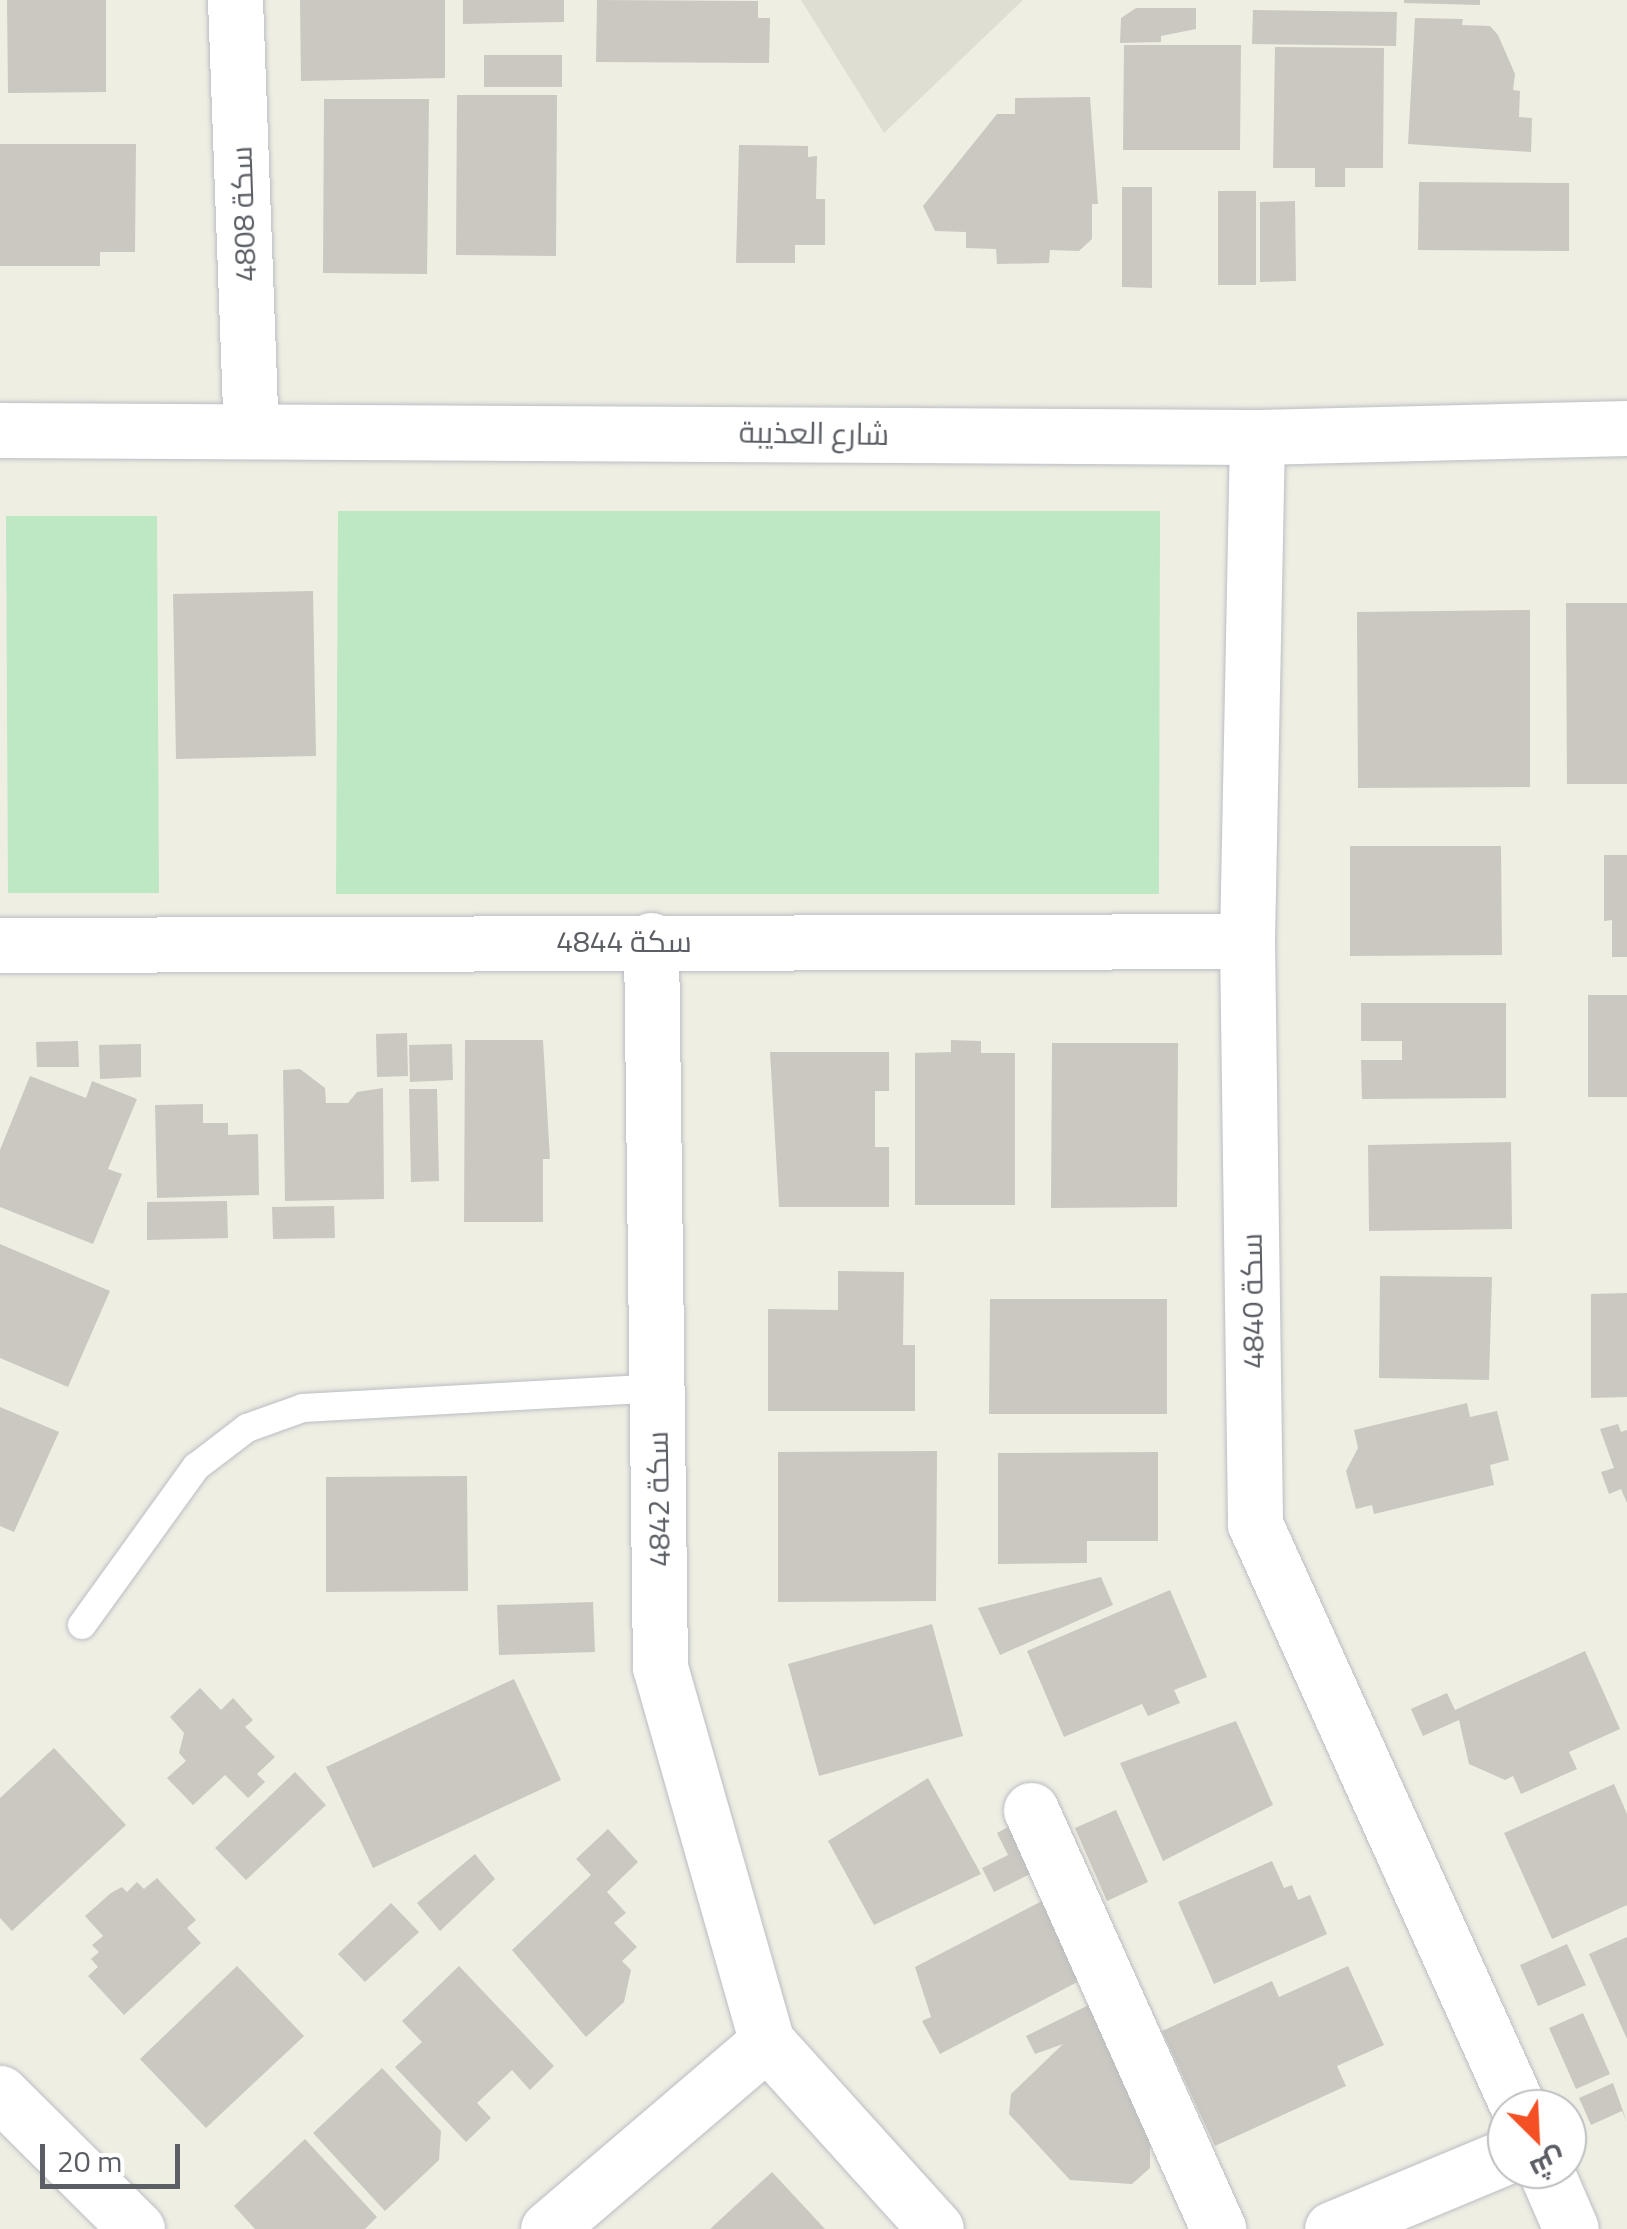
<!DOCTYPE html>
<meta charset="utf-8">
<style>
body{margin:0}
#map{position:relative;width:1627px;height:2229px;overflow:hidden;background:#efeee3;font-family:"Titillium Web",Cairo,sans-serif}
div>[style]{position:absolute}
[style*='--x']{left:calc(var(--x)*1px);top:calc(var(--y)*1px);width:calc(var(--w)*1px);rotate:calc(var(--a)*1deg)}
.education>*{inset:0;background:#dfded2}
.green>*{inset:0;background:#bee8c4}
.building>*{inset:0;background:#cac8c0}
.roads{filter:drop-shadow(0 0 2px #bbbdc3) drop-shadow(0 0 2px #bbbdc3)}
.lane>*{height:28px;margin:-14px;padding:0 14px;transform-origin:14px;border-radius:14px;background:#fff}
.street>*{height:55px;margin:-27.5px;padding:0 27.5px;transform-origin:27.5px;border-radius:27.5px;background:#fff}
.secondary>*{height:55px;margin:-27.5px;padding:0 27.5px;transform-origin:27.5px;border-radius:27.5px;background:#fff}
span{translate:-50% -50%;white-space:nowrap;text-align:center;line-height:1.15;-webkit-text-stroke:8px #fff;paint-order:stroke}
.street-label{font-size:30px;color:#5b5e65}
.north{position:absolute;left:1487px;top:2089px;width:100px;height:100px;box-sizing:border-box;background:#fff;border:2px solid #bdbfc1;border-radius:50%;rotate:156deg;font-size:28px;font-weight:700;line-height:40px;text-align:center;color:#5b5e65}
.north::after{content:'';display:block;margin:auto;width:35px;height:45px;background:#f45024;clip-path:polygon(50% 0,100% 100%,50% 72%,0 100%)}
.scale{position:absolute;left:40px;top:2144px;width:140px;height:45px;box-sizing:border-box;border:5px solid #5b5e65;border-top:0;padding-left:12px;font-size:30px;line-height:35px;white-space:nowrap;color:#5b5e65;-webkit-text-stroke:8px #fff;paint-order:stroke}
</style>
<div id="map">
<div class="education">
<div style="clip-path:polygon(801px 0,1023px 0,884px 133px)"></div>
</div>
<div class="green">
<div style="clip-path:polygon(338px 511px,1160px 511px,1159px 894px,336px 894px)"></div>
<div style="clip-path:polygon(6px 516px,157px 516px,159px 893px,8px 893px)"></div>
</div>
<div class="building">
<div style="clip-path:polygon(7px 0,106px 0,106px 92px,8px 93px)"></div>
<div style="clip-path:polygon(300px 0,445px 0,445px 78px,301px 81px)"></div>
<div style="clip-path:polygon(463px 0,564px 0,564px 22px,463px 24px)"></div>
<div style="clip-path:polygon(597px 0,758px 1px,758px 18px,770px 18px,769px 63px,596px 62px)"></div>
<div style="clip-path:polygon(1404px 0,1480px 0,1480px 5px,1404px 3px)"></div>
<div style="clip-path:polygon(1136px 8px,1196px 8px,1196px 29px,1161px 36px,1161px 42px,1120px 43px,1121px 18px)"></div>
<div style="clip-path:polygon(1253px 10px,1397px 12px,1396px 46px,1252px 44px)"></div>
<div style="clip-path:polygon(1415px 18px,1463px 19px,1462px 25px,1490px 26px,1498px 35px,1515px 74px,1513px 90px,1520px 91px,1519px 117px,1532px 118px,1531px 152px,1408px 144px)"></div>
<div style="clip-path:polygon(1124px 45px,1241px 45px,1240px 150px,1123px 150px)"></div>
<div style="clip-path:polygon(1275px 47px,1384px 48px,1383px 168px,1345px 168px,1345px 187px,1315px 187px,1315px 168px,1273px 168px)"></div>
<div style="clip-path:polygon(484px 55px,562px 55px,562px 87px,484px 87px)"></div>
<div style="clip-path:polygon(457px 95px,557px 95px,556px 256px,456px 255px)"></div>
<div style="clip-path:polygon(1090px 97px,1098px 204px,1092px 204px,1092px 239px,1079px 251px,1050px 250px,1049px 263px,997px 264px,996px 249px,966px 248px,966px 232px,935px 231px,923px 206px,997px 114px,1015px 114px,1015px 98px)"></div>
<div style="clip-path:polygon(324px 99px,429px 99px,427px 274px,323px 273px)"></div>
<div style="clip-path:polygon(0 144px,136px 144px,135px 252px,100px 252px,100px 266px,0 266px)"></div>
<div style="clip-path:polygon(739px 145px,808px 146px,808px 157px,817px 156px,816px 199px,825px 199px,825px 245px,795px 245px,795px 263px,736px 263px)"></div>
<div style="clip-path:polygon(1419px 182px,1569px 183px,1569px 251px,1418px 250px)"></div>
<div style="clip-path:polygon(1122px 187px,1152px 187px,1152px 288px,1122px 287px)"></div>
<div style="clip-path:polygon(1218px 191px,1256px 191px,1256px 285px,1218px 285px)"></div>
<div style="clip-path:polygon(1295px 201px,1296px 281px,1260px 282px,1260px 202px)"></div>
<div style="clip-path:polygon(313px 591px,316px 756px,176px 759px,173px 594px)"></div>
<div style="clip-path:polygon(1566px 603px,1627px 603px,1627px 784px,1567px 784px)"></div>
<div style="clip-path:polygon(1530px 610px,1530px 787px,1358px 788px,1357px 612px)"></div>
<div style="clip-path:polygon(1350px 846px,1501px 846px,1502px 955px,1350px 956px)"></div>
<div style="clip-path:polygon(1604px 855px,1627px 855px,1627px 957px,1612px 957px,1612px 920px,1604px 921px)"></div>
<div style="clip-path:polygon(1588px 995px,1627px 995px,1627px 1097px,1588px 1097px)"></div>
<div style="clip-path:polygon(1361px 1003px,1506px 1003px,1506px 1098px,1362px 1099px,1361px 1060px,1402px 1060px,1402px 1041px,1361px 1041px)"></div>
<div style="clip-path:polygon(407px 1033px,408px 1076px,377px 1077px,376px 1034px)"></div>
<div style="clip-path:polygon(465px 1040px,543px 1040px,550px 1159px,543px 1159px,543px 1222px,464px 1222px)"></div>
<div style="clip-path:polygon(951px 1040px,981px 1041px,981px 1053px,1015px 1053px,1015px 1205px,915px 1205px,915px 1053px,951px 1052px)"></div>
<div style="clip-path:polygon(78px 1041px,79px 1067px,37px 1067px,36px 1042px)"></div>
<div style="clip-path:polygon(1052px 1043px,1178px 1043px,1177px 1207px,1051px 1208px)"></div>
<div style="clip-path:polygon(141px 1044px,141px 1077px,100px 1079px,99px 1045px)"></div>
<div style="clip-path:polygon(452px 1044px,453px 1080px,410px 1082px,409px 1045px)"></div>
<div style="clip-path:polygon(770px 1052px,889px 1052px,889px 1091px,875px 1091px,875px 1147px,889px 1147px,889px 1207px,779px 1207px)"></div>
<div style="clip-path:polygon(300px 1069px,325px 1088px,326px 1103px,348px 1103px,357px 1092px,383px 1088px,384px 1199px,285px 1201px,283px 1070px)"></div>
<div style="clip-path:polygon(30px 1076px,86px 1098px,92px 1081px,137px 1099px,108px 1169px,122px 1174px,93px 1244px,0 1207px,0 1150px)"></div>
<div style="clip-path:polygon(409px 1089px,437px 1089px,439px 1181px,411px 1182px)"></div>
<div style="clip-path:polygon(203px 1104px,203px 1123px,228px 1123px,228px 1135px,258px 1134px,259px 1195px,157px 1198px,155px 1105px)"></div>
<div style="clip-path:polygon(1511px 1142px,1512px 1229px,1369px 1231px,1368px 1145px)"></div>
<div style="clip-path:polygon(227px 1201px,228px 1238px,147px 1240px,147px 1202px)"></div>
<div style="clip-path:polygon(334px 1206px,335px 1238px,273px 1239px,272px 1207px)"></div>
<div style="clip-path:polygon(0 1244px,110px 1291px,68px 1387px,0 1358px)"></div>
<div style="clip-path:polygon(838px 1271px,904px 1272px,903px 1345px,915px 1345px,915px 1411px,768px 1411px,768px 1309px,838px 1310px)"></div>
<div style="clip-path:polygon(1380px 1276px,1492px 1277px,1489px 1380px,1379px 1378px)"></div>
<div style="clip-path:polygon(1627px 1293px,1627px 1397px,1591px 1398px,1591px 1294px)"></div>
<div style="clip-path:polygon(990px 1299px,1167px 1299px,1167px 1414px,989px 1414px)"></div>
<div style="clip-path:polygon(1467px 1403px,1470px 1417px,1497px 1411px,1509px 1460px,1490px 1465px,1494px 1485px,1374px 1514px,1372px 1505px,1356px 1509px,1346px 1471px,1358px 1448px,1354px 1430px)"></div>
<div style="clip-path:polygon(0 1407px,59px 1432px,14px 1532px,0 1526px)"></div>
<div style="clip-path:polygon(1618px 1424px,1621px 1432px,1627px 1430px,1627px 1503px,1621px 1489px,1609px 1494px,1601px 1472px,1614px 1468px,1600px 1429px)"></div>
<div style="clip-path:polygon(937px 1451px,936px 1601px,778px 1602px,778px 1452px)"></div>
<div style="clip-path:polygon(1158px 1452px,1158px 1541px,1087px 1541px,1087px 1563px,998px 1564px,998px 1453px)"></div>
<div style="clip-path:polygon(467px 1476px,468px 1591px,326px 1592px,326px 1477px)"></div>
<div style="clip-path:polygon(1101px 1577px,1113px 1605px,1000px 1655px,978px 1608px)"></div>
<div style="clip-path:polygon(1170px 1590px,1207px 1677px,1174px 1690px,1180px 1703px,1148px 1716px,1142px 1704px,1064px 1737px,1027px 1651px)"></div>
<div style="clip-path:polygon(593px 1602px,595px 1652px,499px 1655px,497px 1605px)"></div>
<div style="clip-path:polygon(932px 1624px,963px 1736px,819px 1776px,788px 1664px)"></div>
<div style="clip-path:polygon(1585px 1651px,1620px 1729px,1569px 1752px,1577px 1769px,1521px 1794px,1513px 1776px,1505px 1780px,1469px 1764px,1459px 1720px,1423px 1736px,1411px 1709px,1447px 1693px,1455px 1710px)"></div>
<div style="clip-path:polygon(514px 1679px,561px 1780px,373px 1868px,326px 1767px)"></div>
<div style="clip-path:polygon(200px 1688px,221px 1710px,233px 1698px,253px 1720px,245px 1727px,275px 1757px,257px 1774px,265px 1782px,248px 1798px,225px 1775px,193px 1805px,167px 1778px,186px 1761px,179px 1753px,184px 1733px,170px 1717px)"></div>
<div style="clip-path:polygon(1236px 1721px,1273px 1805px,1163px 1861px,1120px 1763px)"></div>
<div style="clip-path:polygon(54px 1748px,126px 1825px,12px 1931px,0 1918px,0 1798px)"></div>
<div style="clip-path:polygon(295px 1772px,326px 1805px,246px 1880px,215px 1848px)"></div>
<div style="clip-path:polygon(928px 1778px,981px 1874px,874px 1925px,828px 1841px)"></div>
<div style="clip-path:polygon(1614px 1784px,1627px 1814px,1627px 1905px,1552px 1939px,1504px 1833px)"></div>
<div style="clip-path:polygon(1116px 1810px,1148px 1882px,1107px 1901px,1075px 1828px)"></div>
<div style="clip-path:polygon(1027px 1817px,1050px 1864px,994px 1892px,982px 1868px,1008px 1855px,997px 1833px)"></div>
<div style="clip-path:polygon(608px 1829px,638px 1862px,607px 1892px,626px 1913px,614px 1923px,637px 1947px,622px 1961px,631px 1970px,624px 2002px,586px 2037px,512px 1950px,591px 1875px,576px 1859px)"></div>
<div style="clip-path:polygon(475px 1854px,495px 1879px,440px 1931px,417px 1903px)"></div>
<div style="clip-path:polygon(1272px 1861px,1284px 1888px,1292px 1885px,1298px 1900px,1310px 1895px,1327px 1934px,1214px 1984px,1178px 1902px)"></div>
<div style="clip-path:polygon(157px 1878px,196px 1920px,187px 1928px,201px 1943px,124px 2015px,88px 1976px,98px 1967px,91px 1959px,99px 1952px,92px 1945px,103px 1936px,85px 1916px,111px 1893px,122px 1887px,127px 1892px,137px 1882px,144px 1889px)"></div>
<div style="clip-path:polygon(1042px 1901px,1083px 1979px,940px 2054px,922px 2021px,931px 2017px,915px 1967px)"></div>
<div style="clip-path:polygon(391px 1903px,419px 1932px,365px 1982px,338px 1954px)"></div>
<div style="clip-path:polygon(1627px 1937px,1627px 2039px,1589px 1954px)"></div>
<div style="clip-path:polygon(1567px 1944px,1586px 1985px,1538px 2006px,1520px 1965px)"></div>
<div style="clip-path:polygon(237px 1966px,304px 2036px,206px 2128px,140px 2059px)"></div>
<div style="clip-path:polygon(459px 1966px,554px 2066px,530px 2090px,512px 2070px,477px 2103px,491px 2118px,466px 2142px,395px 2067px,422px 2042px,402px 2021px)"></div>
<div style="clip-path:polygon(1348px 1966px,1384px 2045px,1337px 2066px,1346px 2086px,1215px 2146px,1162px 2031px,1272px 1981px,1279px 1997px)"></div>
<div style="clip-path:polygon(1109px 1995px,1162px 2140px,1150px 2146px,1150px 2168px,1132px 2184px,1070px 2180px,1009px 2114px,1011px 2094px,1063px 2044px,1035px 2054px,1026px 2036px)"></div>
<div style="clip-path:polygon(1583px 2013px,1610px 2074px,1576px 2089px,1549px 2028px)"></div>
<div style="clip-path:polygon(382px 2068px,441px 2131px,439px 2160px,385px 2211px,313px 2133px)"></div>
<div style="clip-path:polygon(1613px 2083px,1627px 2122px,1622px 2111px,1591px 2125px,1579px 2098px)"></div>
<div style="clip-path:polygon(305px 2139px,377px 2217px,365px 2229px,255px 2229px,234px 2206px)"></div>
<div style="clip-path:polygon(772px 2172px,825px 2229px,710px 2229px)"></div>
</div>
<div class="roads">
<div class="lane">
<div style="--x:82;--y:1625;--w:195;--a:-54.2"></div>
<div style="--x:196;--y:1467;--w:64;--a:-37.4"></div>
<div style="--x:247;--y:1428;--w:59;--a:-19.7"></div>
<div style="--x:303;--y:1408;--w:354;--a:-3.2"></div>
</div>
<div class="street">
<div style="--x:235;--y:0;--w:428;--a:87.9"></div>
<div style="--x:1257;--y:437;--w:504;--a:91.14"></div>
<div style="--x:1247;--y:941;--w:583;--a:89.21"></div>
<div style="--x:1255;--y:1524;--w:642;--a:65.71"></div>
<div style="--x:651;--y:940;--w:727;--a:89.29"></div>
<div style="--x:660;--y:1667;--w:390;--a:74.1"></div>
<div style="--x:767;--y:2042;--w:252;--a:47.9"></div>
<div style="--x:0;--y:945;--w:1247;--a:-0.18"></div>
<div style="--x:1031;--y:1810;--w:459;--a:65.9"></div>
<div style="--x:0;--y:2093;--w:193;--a:44.8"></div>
<div style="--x:1545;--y:2169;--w:65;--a:66.6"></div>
<div style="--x:548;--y:2229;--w:288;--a:-40.5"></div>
<div style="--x:1332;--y:2229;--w:190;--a:-22.6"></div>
</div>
<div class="secondary">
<div style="--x:0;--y:430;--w:1257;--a:0.32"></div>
<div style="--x:1257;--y:437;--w:370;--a:-1.4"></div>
</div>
</div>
<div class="street-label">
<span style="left:243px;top:214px;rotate:-92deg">سكة 4808</span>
<span style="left:814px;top:433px;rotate:1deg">شارع العذيبة</span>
<span style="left:624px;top:941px">سكة 4844</span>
<span style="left:1252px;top:1301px;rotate:-91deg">سكة 4840</span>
<span style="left:658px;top:1499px;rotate:-91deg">سكة 4842</span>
</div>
<div class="north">ش</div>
<div class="scale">20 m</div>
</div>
